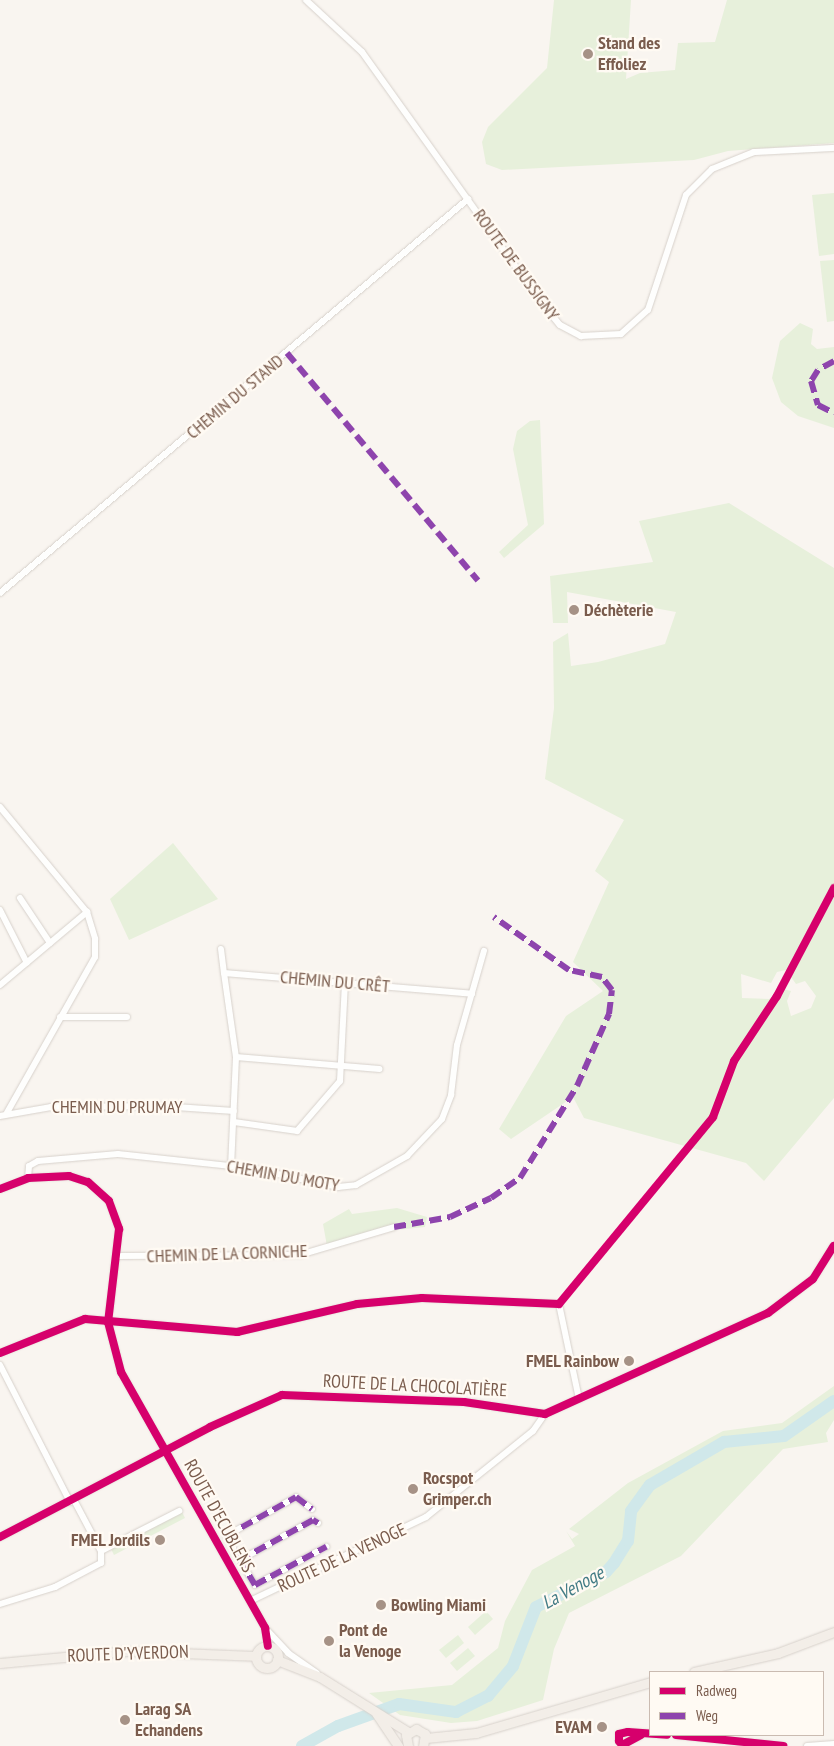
<!DOCTYPE html>
<meta charset="utf-8">
<style>
body{margin:0}
#map{position:relative;width:834px;height:1746px;overflow:hidden;background:#f9f5f0;font-family:"PT Sans Narrow",sans-serif}
div>[style]{position:absolute}
[style*='--x']{left:calc(var(--x)*1px);top:calc(var(--y)*1px);width:calc(var(--w)*1px);rotate:calc(var(--a)*1deg)}
.green>*{inset:0;background:#e7f0db}
.stream>*{height:2px;margin:-1px;padding:0 1px;transform-origin:1px;border-radius:1px;background:#d0e8ea}
.river>*{height:12px;margin:-6px;padding:0 6px;transform-origin:6px;border-radius:6px;background:#d0e8ea}
.roads{filter:drop-shadow(0 0 1px #d7d1cb) drop-shadow(0 0 1px #d7d1cb)}
.minor>*{height:6px;margin:-3px;padding:0 3px;transform-origin:3px;border-radius:3px;background:#fefefd}
.major>*{height:9px;margin:-4.5px;padding:0 4.5px;transform-origin:4.5px;border-radius:4.5px;background:#f3eee8}
.major>.ring{margin:-4.5px;padding:0;box-sizing:content-box;background:none;border:9px solid #f3eee8;border-radius:50%}
.quiet>*{height:6px;margin-top:-3px;transform-origin:0;background:repeating-linear-gradient(90deg,#8e44ad 0 12px,transparent 0 18px)}
.cycleway>*{height:8px;margin:-4px;padding:0 4px;transform-origin:4px;border-radius:4px;background:#d6006c}
.dots>*{width:14px;height:14px;translate:-50% -50%;box-sizing:border-box;border:2px solid #fffaf3;border-radius:50%}
span{translate:-50% -50%;white-space:nowrap;text-align:center;line-height:1.15;-webkit-text-stroke:4.5px #fffaf3;paint-order:stroke}
.poi-label{font-size:18px;color:#7a5c4d;font-weight:700}
.left{translate:0 -50%;text-align:left}
.right{translate:-100% -50%;text-align:right}
.street-label{font-size:18px;color:#7a5c4d}
.water-label{font-size:19px;color:#437c86;font-style:italic}
.legend{position:absolute;left:649px;top:1671px;width:175px;height:65px;box-sizing:border-box;background:#fffaf3;border:1px solid #cabbb1;margin:0;padding:6px 9px;list-style:none;font-size:15px;color:#7a5c4d}
.legend li{display:flex;align-items:center;gap:10px;height:25px}
.legend b{width:25px;border:1px solid #cabbb1}
</style>
<div id="map">
<div class="green">
<div style="clip-path:polygon(554px 0,631px 0,626px 79px,640px 73px,675px 70px,678px 43px,715px 42px,727px 0,834px 0,834px 143px,728px 151px,694px 160px,502px 170px,486px 164px,482px 142px,488px 127px,547px 68px)"></div>
<div style="clip-path:polygon(834px 193px,834px 254px,819px 256px,812px 195px)"></div>
<div style="clip-path:polygon(834px 260px,834px 321px,827px 322px,820px 261px)"></div>
<div style="clip-path:polygon(800px 323px,813px 329px,811px 344px,817px 349px,834px 347px,834px 428px,798px 416px,781px 402px,772px 378px,780px 341px)"></div>
<div style="clip-path:polygon(540px 420px,544px 524px,504px 558px,499px 552px,528px 525px,513px 449px,517px 431px,530px 421px)"></div>
<div style="clip-path:polygon(evenodd,729px 503px,834px 568px,834px 1098px,764px 1181px,746px 1163px,584px 1118px,573px 1097px,511px 1139px,499px 1129px,566px 1016px,603px 991px,573px 962px,609px 882px,595px 871px,624px 820px,545px 779px,554px 708px,553px 642px,568px 633px,571px 666px,598px 662px,665px 644px,676px 612px,567px 592px,568px 623px,553px 623px,550px 576px,653px 562px,639px 521px,729px 503px,786px 970px,796px 984px,805px 981px,816px 996px,811px 1008px,791px 1016px,787px 1001px,791px 991px,783px 989px,769px 999px,742px 998px,741px 974px,771px 983px,777px 972px,786px 970px)"></div>
<div style="clip-path:polygon(173px 843px,218px 899px,129px 940px,110px 899px)"></div>
<div style="clip-path:polygon(397px 1208px,427px 1217px,425px 1227px,385px 1231px,327px 1246px,323px 1224px,349px 1209px,352px 1214px)"></div>
<div style="clip-path:polygon(834px 1386px,834px 1420px,826px 1433px,828px 1442px,783px 1449px,681px 1556px,569px 1613px,554px 1649px,543px 1700px,477px 1721px,451px 1723px,400px 1715px,369px 1693px,452px 1685px,498px 1648px,505px 1621px,532px 1570px,575px 1546px,566px 1531px,572px 1539px,579px 1534px,569px 1529px,628px 1483px,723px 1431px,782px 1423px)"></div>
<div style="clip-path:polygon(181px 1510px,185px 1518px,114px 1555px,110px 1547px)"></div>
<div style="clip-path:polygon(486px 1611px,493px 1619px,475px 1635px,468px 1627px)"></div>
<div style="clip-path:polygon(458px 1635px,464px 1643px,446px 1658px,439px 1650px)"></div>
<div style="clip-path:polygon(468px 1648px,475px 1656px,457px 1671px,450px 1663px)"></div>
</div>
<div class="stream">
<div style="--x:829;--y:1405;--w:5;--a:22"></div>
</div>
<div class="river">
<div style="--x:302;--y:1746;--w:41;--a:-29.1"></div>
<div style="--x:338;--y:1726;--w:65;--a:-19.8"></div>
<div style="--x:399;--y:1704;--w:58;--a:8"></div>
<div style="--x:456;--y:1712;--w:36;--a:-27"></div>
<div style="--x:488;--y:1696;--w:39;--a:-50"></div>
<div style="--x:513;--y:1666;--w:63;--a:-68.7"></div>
<div style="--x:536;--y:1607;--w:78;--a:-26.6"></div>
<div style="--x:606;--y:1572;--w:12;--a:-48"></div>
<div style="--x:614;--y:1563;--w:26;--a:-58"></div>
<div style="--x:628;--y:1541;--w:30;--a:-84"></div>
<div style="--x:631;--y:1511;--w:32;--a:-54"></div>
<div style="--x:650;--y:1485;--w:86;--a:-30.2"></div>
<div style="--x:724;--y:1442;--w:60;--a:-5.7"></div>
<div style="--x:784;--y:1436;--w:61;--a:-35"></div>
</div>
<div class="roads">
<div class="minor">
<div style="--x:306;--y:0;--w:76;--a:42.9"></div>
<div style="--x:362;--y:52;--w:309;--a:54.4"></div>
<div style="--x:542;--y:303;--w:28;--a:51"></div>
<div style="--x:560;--y:325;--w:24;--a:28"></div>
<div style="--x:581;--y:336;--w:40;--a:-2.9"></div>
<div style="--x:621;--y:334;--w:36;--a:-42"></div>
<div style="--x:648;--y:310;--w:121;--a:-71.7"></div>
<div style="--x:686;--y:195;--w:37;--a:-45"></div>
<div style="--x:712;--y:169;--w:45;--a:-22"></div>
<div style="--x:754;--y:152;--w:80;--a:-2.9"></div>
<div style="--x:0;--y:593;--w:612;--a:-40.09"></div>
<div style="--x:0;--y:807;--w:136;--a:50.4"></div>
<div style="--x:87;--y:912;--w:28;--a:73"></div>
<div style="--x:95;--y:939;--w:18;--a:90"></div>
<div style="--x:95;--y:957;--w:180;--a:119.5"></div>
<div style="--x:20;--y:898;--w:54;--a:56.3"></div>
<div style="--x:0;--y:910;--w:59;--a:63"></div>
<div style="--x:221;--y:949;--w:24;--a:83"></div>
<div style="--x:224;--y:973;--w:249;--a:4.8"></div>
<div style="--x:224;--y:973;--w:85;--a:81.9"></div>
<div style="--x:236;--y:1057;--w:109;--a:92.6"></div>
<div style="--x:0;--y:985;--w:114;--a:-40"></div>
<div style="--x:60;--y:1017;--w:67;--a:0"></div>
<div style="--x:236;--y:1057;--w:144;--a:4.8"></div>
<div style="--x:0;--y:1116;--w:52;--a:-10"></div>
<div style="--x:51;--y:1107;--w:110;--a:-0.5"></div>
<div style="--x:161;--y:1106;--w:73;--a:3.9"></div>
<div style="--x:234;--y:1122;--w:64;--a:8.1"></div>
<div style="--x:297;--y:1131;--w:66;--a:-49.3"></div>
<div style="--x:340;--y:1081;--w:99;--a:-87.1"></div>
<div style="--x:28;--y:1178;--w:12;--a:-85"></div>
<div style="--x:29;--y:1166;--w:10;--a:-29"></div>
<div style="--x:38;--y:1161;--w:80;--a:-5"></div>
<div style="--x:118;--y:1154;--w:133;--a:6.1"></div>
<div style="--x:250;--y:1168;--w:90;--a:12.2"></div>
<div style="--x:338;--y:1187;--w:18;--a:-6"></div>
<div style="--x:356;--y:1185;--w:59;--a:-29.6"></div>
<div style="--x:407;--y:1156;--w:51;--a:-46.6"></div>
<div style="--x:442;--y:1119;--w:26;--a:-69"></div>
<div style="--x:451;--y:1095;--w:50;--a:-83.2"></div>
<div style="--x:457;--y:1045;--w:98;--a:-74"></div>
<div style="--x:0;--y:1189;--w:30;--a:-21"></div>
<div style="--x:28;--y:1178;--w:41;--a:-2.8"></div>
<div style="--x:69;--y:1176;--w:20;--a:18"></div>
<div style="--x:88;--y:1182;--w:28;--a:42"></div>
<div style="--x:109;--y:1201;--w:30;--a:70"></div>
<div style="--x:119;--y:1229;--w:94;--a:96.7"></div>
<div style="--x:108;--y:1322;--w:52;--a:75.4"></div>
<div style="--x:121;--y:1372;--w:294;--a:60.6"></div>
<div style="--x:265;--y:1628;--w:18;--a:81"></div>
<div style="--x:117;--y:1256;--w:183;--a:-0.3"></div>
<div style="--x:300;--y:1255;--w:98;--a:-16.6"></div>
<div style="--x:0;--y:1353;--w:92;--a:-21.8"></div>
<div style="--x:85;--y:1319;--w:153;--a:4.9"></div>
<div style="--x:237;--y:1332;--w:123;--a:-13.1"></div>
<div style="--x:357;--y:1304;--w:65;--a:-5.3"></div>
<div style="--x:422;--y:1298;--w:137;--a:2.5"></div>
<div style="--x:559;--y:1304;--w:97;--a:78.1"></div>
<div style="--x:0;--y:1365;--w:154;--a:62.9"></div>
<div style="--x:318;--y:1523;--w:6;--a:-149"></div>
<div style="--x:313;--y:1520;--w:83;--a:151.3"></div>
<div style="--x:240;--y:1560;--w:29;--a:59"></div>
<div style="--x:255;--y:1585;--w:81;--a:-28.2"></div>
<div style="--x:0;--y:1537;--w:237;--a:-27.6"></div>
<div style="--x:210;--y:1427;--w:79;--a:-24"></div>
<div style="--x:282;--y:1395;--w:182;--a:2.2"></div>
<div style="--x:464;--y:1402;--w:82;--a:8.4"></div>
<div style="--x:545;--y:1414;--w:245;--a:-24.4"></div>
<div style="--x:768;--y:1313;--w:56;--a:-37.1"></div>
<div style="--x:813;--y:1279;--w:39;--a:-58"></div>
<div style="--x:101;--y:1551;--w:88;--a:-27.1"></div>
<div style="--x:240;--y:1560;--w:28;--a:-120"></div>
<div style="--x:226;--y:1536;--w:80;--a:-29.1"></div>
<div style="--x:296;--y:1497;--w:20;--a:37"></div>
<div style="--x:250;--y:1601;--w:195;--a:-25.5"></div>
<div style="--x:426;--y:1517;--w:137;--a:-38.8"></div>
<div style="--x:533;--y:1431;--w:21;--a:-55"></div>
<div style="--x:0;--y:1604;--w:58;--a:-17.2"></div>
<div style="--x:55;--y:1587;--w:52;--a:-27.6"></div>
<div style="--x:101;--y:1563;--w:12;--a:-90"></div>
<div style="--x:101;--y:1551;--w:58;--a:-117.9"></div>
<div style="--x:266;--y:1629;--w:33;--a:47"></div>
<div style="--x:288;--y:1653;--w:35;--a:35"></div>
<div style="--x:641;--y:1735;--w:21;--a:152"></div>
<div style="--x:622;--y:1745;--w:5;--a:-127"></div>
<div style="--x:619;--y:1741;--w:7;--a:-90"></div>
<div style="--x:619;--y:1734;--w:9;--a:-13"></div>
<div style="--x:628;--y:1732;--w:39;--a:4"></div>
<div style="--x:676;--y:1735;--w:108;--a:5.9"></div>
<div style="--x:807;--y:1746;--w:27;--a:-4"></div>
</div>
<div class="major">
<div class="ring" style="left:256px;top:1646px;width:13px;height:13px"></div>
<div style="--x:277;--y:1660;--w:46;--a:21.6"></div>
<div style="--x:320;--y:1677;--w:104;--a:32"></div>
<div style="--x:0;--y:1663;--w:128;--a:-5.4"></div>
<div style="--x:127;--y:1651;--w:129;--a:2.2"></div>
<div style="--x:694;--y:1672;--w:86;--a:-12.7"></div>
<div style="--x:778;--y:1653;--w:60;--a:-20.6"></div>
<div style="--x:376;--y:1713;--w:40;--a:56"></div>
<div style="--x:426;--y:1738;--w:50;--a:-5.7"></div>
<div style="--x:476;--y:1733;--w:181;--a:-16.3"></div>
<div style="--x:408;--y:1746;--w:11;--a:-100"></div>
<div style="--x:406;--y:1735;--w:12;--a:-31"></div>
<div style="--x:416;--y:1729;--w:10;--a:29"></div>
<div style="--x:425;--y:1734;--w:12;--a:99"></div>
</div>
</div>
<div class="quiet">
<div style="--x:287;--y:353;--w:297;--a:50"></div>
<div style="--x:834;--y:361;--w:18;--a:151"></div>
<div style="--x:818;--y:370;--w:13;--a:122"></div>
<div style="--x:811;--y:381;--w:25;--a:74"></div>
<div style="--x:818;--y:405;--w:18;--a:27"></div>
<div style="--x:394;--y:1227;--w:57;--a:-10.1"></div>
<div style="--x:450;--y:1217;--w:45;--a:-24.9"></div>
<div style="--x:491;--y:1198;--w:35;--a:-35"></div>
<div style="--x:520;--y:1178;--w:108;--a:-58.2"></div>
<div style="--x:577;--y:1086;--w:79;--a:-66"></div>
<div style="--x:609;--y:1014;--w:24;--a:-83"></div>
<div style="--x:612;--y:990;--w:16;--a:-128"></div>
<div style="--x:602;--y:977;--w:34;--a:-168"></div>
<div style="--x:569;--y:970;--w:92;--a:-144.8"></div>
<div style="--x:318;--y:1523;--w:6;--a:-149"></div>
<div style="--x:313;--y:1520;--w:83;--a:151.3"></div>
<div style="--x:240;--y:1560;--w:29;--a:59"></div>
<div style="--x:255;--y:1585;--w:81;--a:-28.2"></div>
<div style="--x:240;--y:1560;--w:28;--a:-120"></div>
<div style="--x:226;--y:1536;--w:80;--a:-29.1"></div>
<div style="--x:296;--y:1497;--w:20;--a:37"></div>
</div>
<div class="cycleway">
<div style="--x:0;--y:1189;--w:30;--a:-21"></div>
<div style="--x:28;--y:1178;--w:41;--a:-2.8"></div>
<div style="--x:69;--y:1176;--w:20;--a:18"></div>
<div style="--x:88;--y:1182;--w:28;--a:42"></div>
<div style="--x:109;--y:1201;--w:30;--a:70"></div>
<div style="--x:119;--y:1229;--w:94;--a:96.7"></div>
<div style="--x:108;--y:1322;--w:52;--a:75.4"></div>
<div style="--x:121;--y:1372;--w:294;--a:60.6"></div>
<div style="--x:265;--y:1628;--w:18;--a:81"></div>
<div style="--x:0;--y:1353;--w:92;--a:-21.8"></div>
<div style="--x:85;--y:1319;--w:153;--a:4.9"></div>
<div style="--x:237;--y:1332;--w:123;--a:-13.1"></div>
<div style="--x:357;--y:1304;--w:65;--a:-5.3"></div>
<div style="--x:422;--y:1298;--w:137;--a:2.5"></div>
<div style="--x:559;--y:1304;--w:242;--a:-50.5"></div>
<div style="--x:713;--y:1117;--w:60;--a:-69.4"></div>
<div style="--x:734;--y:1061;--w:78;--a:-56.5"></div>
<div style="--x:777;--y:996;--w:122;--a:-62.2"></div>
<div style="--x:0;--y:1537;--w:237;--a:-27.6"></div>
<div style="--x:210;--y:1427;--w:79;--a:-24"></div>
<div style="--x:282;--y:1395;--w:182;--a:2.2"></div>
<div style="--x:464;--y:1402;--w:82;--a:8.4"></div>
<div style="--x:545;--y:1414;--w:245;--a:-24.4"></div>
<div style="--x:768;--y:1313;--w:56;--a:-37.1"></div>
<div style="--x:813;--y:1279;--w:39;--a:-58"></div>
<div style="--x:641;--y:1735;--w:21;--a:152"></div>
<div style="--x:622;--y:1745;--w:5;--a:-127"></div>
<div style="--x:619;--y:1741;--w:7;--a:-90"></div>
<div style="--x:619;--y:1734;--w:9;--a:-13"></div>
<div style="--x:628;--y:1732;--w:39;--a:4"></div>
<div style="--x:676;--y:1735;--w:108;--a:5.9"></div>
</div>
<div class="dots">
<div style="left:588px;top:54px;background:#a69286"></div>
<div style="left:574px;top:610px;background:#a69286"></div>
<div style="left:629px;top:1361px;background:#a69286"></div>
<div style="left:413px;top:1489px;background:#a69286"></div>
<div style="left:160px;top:1540px;background:#a69286"></div>
<div style="left:381px;top:1605px;background:#a69286"></div>
<div style="left:329px;top:1641px;background:#a69286"></div>
<div style="left:125px;top:1720px;background:#a69286"></div>
<div style="left:602px;top:1727px;background:#a69286"></div>
</div>
<div class="poi-label">
<span class="left" style="left:598px;top:54px">Stand des<br>Effoliez</span>
<span class="left" style="left:584px;top:610px">Déchèterie</span>
<span class="right" style="left:619px;top:1361px">FMEL Rainbow</span>
<span class="left" style="left:423px;top:1489px">Rocspot<br>Grimper.ch</span>
<span class="right" style="left:150px;top:1540px">FMEL Jordils</span>
<span class="left" style="left:391px;top:1605px">Bowling Miami</span>
<span class="left" style="left:339px;top:1641px">Pont de<br>la Venoge</span>
<span class="left" style="left:135px;top:1720px">Larag SA<br>Echandens</span>
<span class="right" style="left:592px;top:1727px">EVAM</span>
</div>
<div class="street-label">
<span style="left:516px;top:265px;rotate:54deg">ROUTE DE BUSSIGNY</span>
<span style="left:235px;top:397px;rotate:-40deg">CHEMIN DU STAND</span>
<span style="left:335px;top:982px;rotate:5deg">CHEMIN DU CRÊT</span>
<span style="left:117px;top:1107px">CHEMIN DU PRUMAY</span>
<span style="left:283px;top:1176px;rotate:10deg">CHEMIN DU MOTY</span>
<span style="left:227px;top:1254px;rotate:-2deg">CHEMIN DE LA CORNICHE</span>
<span style="left:415px;top:1386px;rotate:3deg">ROUTE DE LA CHOCOLATIÈRE</span>
<span style="left:219px;top:1516px;rotate:61deg">ROUTE D'ECUBLENS</span>
<span style="left:342px;top:1558px;rotate:-25deg">ROUTE DE LA VENOGE</span>
<span style="left:128px;top:1654px;rotate:-2deg">ROUTE D'YVERDON</span>
</div>
<div class="water-label">
<span style="left:573px;top:1588px;rotate:-29deg">La Venoge</span>
</div>
<ul class="legend">
<li><b style="height:6px;background:#d6006c"></b>Radweg</li>
<li><b style="height:6px;background:#8e44ad"></b>Weg</li>
</ul>
</div>
